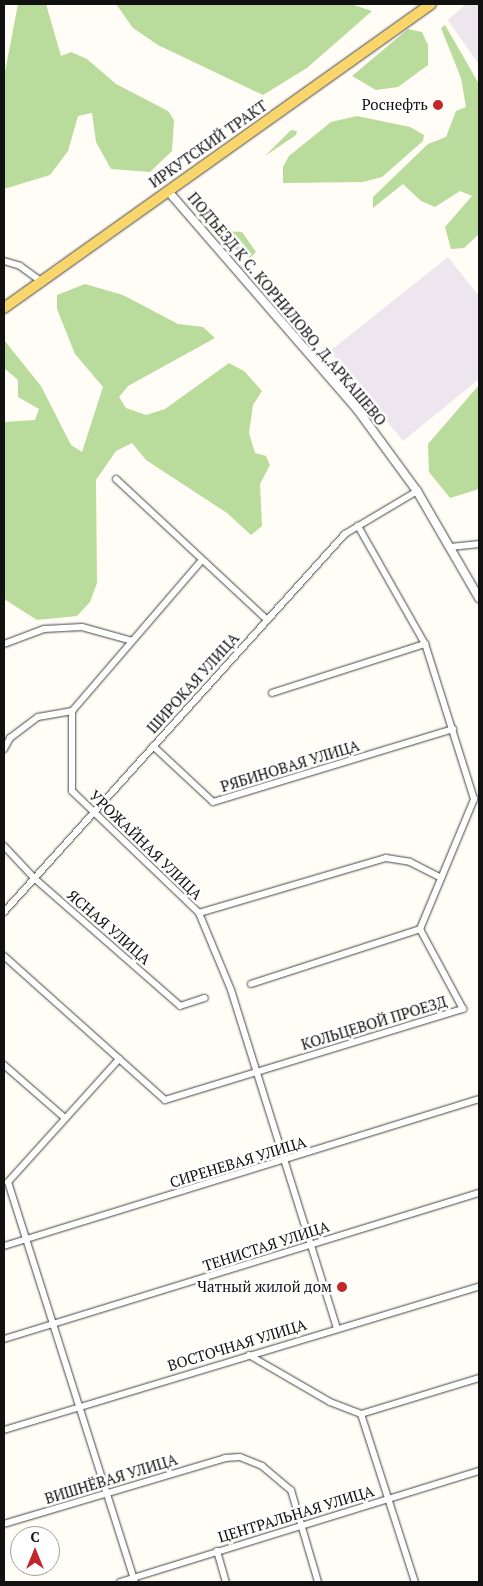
<!DOCTYPE html>
<meta charset="utf-8">
<style>
body{margin:0}
#map{position:relative;width:483px;height:1586px;overflow:hidden;background:#fffdf5;font-family:"PT Serif",serif}
div>[style]{position:absolute}
[style*='--x']{left:calc(var(--x)*1px);top:calc(var(--y)*1px);width:calc(var(--w)*1px);rotate:calc(var(--a)*1deg)}
.industrial>*{inset:0;background:#eee6ef}
.forest>*{inset:0;background:#b9dc9c}
.roads{filter:drop-shadow(0 0 1px #444) drop-shadow(0 0 1px #444)}
.minor>*{height:6px;margin:-3px;padding:0 3px;transform-origin:3px;border-radius:3px;background:#fff}
.tertiary>*{height:8px;margin:-4px;padding:0 4px;transform-origin:4px;border-radius:4px;background:#fff}
.primary>*{height:10px;margin:-5px;padding:0 5px;transform-origin:5px;border-radius:5px;background:#f9d66b}
.dots>*{width:14px;height:14px;translate:-50% -50%;box-sizing:border-box;border:2px solid #fff;border-radius:50%}
span{translate:-50% -50%;white-space:nowrap;text-align:center;line-height:1.15;-webkit-text-stroke:5px #fff;paint-order:stroke}
.poi-label{font-size:15px;color:#111}
.right{translate:-100% -50%;text-align:right}
.street-label{font-size:15px;color:#111}
.frame{position:absolute;inset:0;border:5px solid #111;pointer-events:none}
.north{position:absolute;left:10px;top:1526px;width:50px;height:50px;box-sizing:border-box;background:#fff;border:1px solid #a0a0a0;border-radius:50%;rotate:0deg;font-size:14px;font-weight:700;line-height:20px;text-align:center;color:#111}
.north::after{content:'';display:block;margin:auto;width:18px;height:22px;background:#c4262e;clip-path:polygon(50% 0,100% 100%,50% 72%,0 100%)}
</style>
<div id="map">
<div class="industrial">
<div style="clip-path:polygon(466px 4px,479px 4px,479px 65px,448px 20px)"></div>
<div style="clip-path:polygon(448px 257px,479px 296px,479px 379px,403px 441px,330px 351px)"></div>
</div>
<div class="forest">
<div style="clip-path:polygon(18px 4px,46px 4px,61px 56px,71px 52px,87px 59px,116px 84px,168px 111px,174px 120px,172px 151px,150px 172px,111px 169px,96px 142px,92px 113px,78px 116px,68px 151px,50px 175px,4px 189px,4px 77px)"></div>
<div style="clip-path:polygon(116px 4px,351px 4px,372px 11px,307px 68px,263px 95px,158px 45px,133px 28px)"></div>
<div style="clip-path:polygon(445px 25px,479px 84px,479px 234px,464px 248px,451px 249px,445px 227px,472px 196px,460px 191px,435px 207px,421px 201px,403px 184px,373px 208px,373px 197px,428px 144px,446px 137px,456px 111px,466px 107px,461px 78px,441px 28px)"></div>
<div style="clip-path:polygon(408px 29px,422px 32px,428px 45px,428px 65px,398px 87px,376px 90px,352px 76px)"></div>
<div style="clip-path:polygon(357px 116px,410px 127px,424px 135px,423px 141px,382px 177px,363px 182px,283px 183px,283px 167px,289px 156px,331px 122px)"></div>
<div style="clip-path:polygon(291px 130px,297px 131px,296px 135px,265px 156px)"></div>
<div style="clip-path:polygon(226px 231px,242px 232px,256px 252px,250px 258px,241px 254px,224px 238px)"></div>
<div style="clip-path:polygon(85px 284px,123px 295px,178px 324px,203px 327px,215px 338px,128px 386px,119px 397px,126px 408px,146px 415px,165px 409px,229px 363px,244px 371px,262px 391px,253px 405px,249px 433px,255px 453px,266px 456px,270px 465px,260px 484px,262px 526px,251px 535px,227px 513px,146px 460px,132px 443px,116px 451px,96px 480px,97px 583px,90px 602px,77px 616px,37px 620px,4px 599px,4px 422px,35px 420px,39px 409px,18px 397px,18px 380px,4px 368px,4px 340px,41px 386px,71px 445px,82px 452px,103px 387px,75px 354px,57px 309px,57px 295px)"></div>
<div style="clip-path:polygon(479px 385px,479px 489px,450px 498px,429px 472px,428px 444px)"></div>
</div>
<div class="roads">
<div class="minor">
<div style="--x:4;--y:261;--w:17;--a:17"></div>
<div style="--x:20;--y:266;--w:26;--a:36"></div>
<div style="--x:116;--y:479;--w:207;--a:43"></div>
<div style="--x:451;--y:547;--w:28;--a:-6"></div>
<div style="--x:202;--y:560;--w:199;--a:130.7"></div>
<div style="--x:72;--y:711;--w:80;--a:90"></div>
<div style="--x:72;--y:791;--w:176;--a:43.8"></div>
<div style="--x:199;--y:913;--w:195;--a:-16.4"></div>
<div style="--x:386;--y:858;--w:24;--a:9"></div>
<div style="--x:410;--y:862;--w:35;--a:27"></div>
<div style="--x:4;--y:644;--w:43;--a:-20.6"></div>
<div style="--x:44;--y:629;--w:38;--a:-3"></div>
<div style="--x:82;--y:627;--w:52;--a:15.6"></div>
<div style="--x:272;--y:693;--w:161;--a:-17.8"></div>
<div style="--x:153;--y:746;--w:82;--a:43"></div>
<div style="--x:213;--y:802;--w:251;--a:-16.9"></div>
<div style="--x:4;--y:749;--w:13;--a:-61"></div>
<div style="--x:10;--y:738;--w:35;--a:-37"></div>
<div style="--x:38;--y:717;--w:35;--a:-10"></div>
<div style="--x:4;--y:846;--w:44;--a:46.8"></div>
<div style="--x:34;--y:878;--w:194;--a:41.2"></div>
<div style="--x:180;--y:1006;--w:26;--a:-18"></div>
<div style="--x:4;--y:912;--w:509;--a:-47.95"></div>
<div style="--x:345;--y:534;--w:84;--a:-30.8"></div>
<div style="--x:199;--y:913;--w:83;--a:67.4"></div>
<div style="--x:231;--y:990;--w:354;--a:72.6"></div>
<div style="--x:4;--y:956;--w:216;--a:41.8"></div>
<div style="--x:165;--y:1100;--w:312;--a:-17"></div>
<div style="--x:463;--y:1009;--w:91;--a:-118.3"></div>
<div style="--x:420;--y:929;--w:141;--a:-67.4"></div>
<div style="--x:474;--y:799;--w:163;--a:-107.5"></div>
<div style="--x:425;--y:644;--w:136;--a:-119.6"></div>
<div style="--x:251;--y:984;--w:178;--a:-18"></div>
<div style="--x:4;--y:1065;--w:81;--a:41"></div>
<div style="--x:8;--y:1182;--w:420;--a:72.4"></div>
<div style="--x:8;--y:1182;--w:166;--a:-47.9"></div>
<div style="--x:4;--y:1246;--w:497;--a:-17.2"></div>
<div style="--x:4;--y:1339;--w:497;--a:-17.1"></div>
<div style="--x:249;--y:1355;--w:94;--a:30.1"></div>
<div style="--x:330;--y:1402;--w:33;--a:21"></div>
<div style="--x:361;--y:1414;--w:176;--a:72.2"></div>
<div style="--x:361;--y:1414;--w:123;--a:-17"></div>
<div style="--x:4;--y:1430;--w:496;--a:-16.8"></div>
<div style="--x:4;--y:1524;--w:231;--a:-16.6"></div>
<div style="--x:225;--y:1458;--w:15;--a:-4"></div>
<div style="--x:240;--y:1457;--w:24;--a:22"></div>
<div style="--x:262;--y:1466;--w:38;--a:40"></div>
<div style="--x:291;--y:1490;--w:96;--a:73.6"></div>
<div style="--x:217;--y:1551;--w:32;--a:74"></div>
<div style="--x:120;--y:1582;--w:376;--a:-17.2"></div>
</div>
<div class="tertiary">
<div style="--x:168;--y:191;--w:289;--a:49.1"></div>
<div style="--x:357;--y:409;--w:102;--a:53.8"></div>
<div style="--x:417;--y:491;--w:124;--a:59.9"></div>
</div>
<div class="primary">
<div style="--x:4;--y:308;--w:524;--a:-35.45"></div>
</div>
</div>
<div class="dots">
<div style="left:438px;top:105px;background:#c4262e"></div>
<div style="left:342px;top:1287px;background:#c4262e"></div>
</div>
<div class="poi-label">
<span class="right" style="left:428px;top:105px">Роснефть</span>
<span class="right" style="left:332px;top:1287px">Чатный жилой дом</span>
</div>
<div class="street-label">
<span style="left:208px;top:144px;rotate:-35deg">ИРКУТСКИЙ ТРАКТ</span>
<span style="left:287px;top:309px;rotate:50deg">ПОДЪЕЗД К С. КОРНИЛОВО, Д.АРКАШЕВО</span>
<span style="left:193px;top:683px;rotate:-48deg">ШИРОКАЯ УЛИЦА</span>
<span style="left:290px;top:766px;rotate:-17deg">РЯБИНОВАЯ УЛИЦА</span>
<span style="left:146px;top:845px;rotate:44deg">УРОЖАЙНАЯ УЛИЦА</span>
<span style="left:109px;top:927px;rotate:41deg">ЯСНАЯ УЛИЦА</span>
<span style="left:374px;top:1023px;rotate:-17deg">КОЛЬЦЕВОЙ ПРОЕЗД</span>
<span style="left:238px;top:1162px;rotate:-17deg">СИРЕНЕВАЯ УЛИЦА</span>
<span style="left:266px;top:1246px;rotate:-18deg">ТЕНИСТАЯ УЛИЦА</span>
<span style="left:237px;top:1345px;rotate:-17deg">ВОСТОЧНАЯ УЛИЦА</span>
<span style="left:111px;top:1479px;rotate:-17deg">ВИШНЁВАЯ УЛИЦА</span>
<span style="left:296px;top:1514px;rotate:-17deg">ЦЕНТРАЛЬНАЯ УЛИЦА</span>
</div>
<div class="frame"></div>
<div class="north">С</div>
</div>
